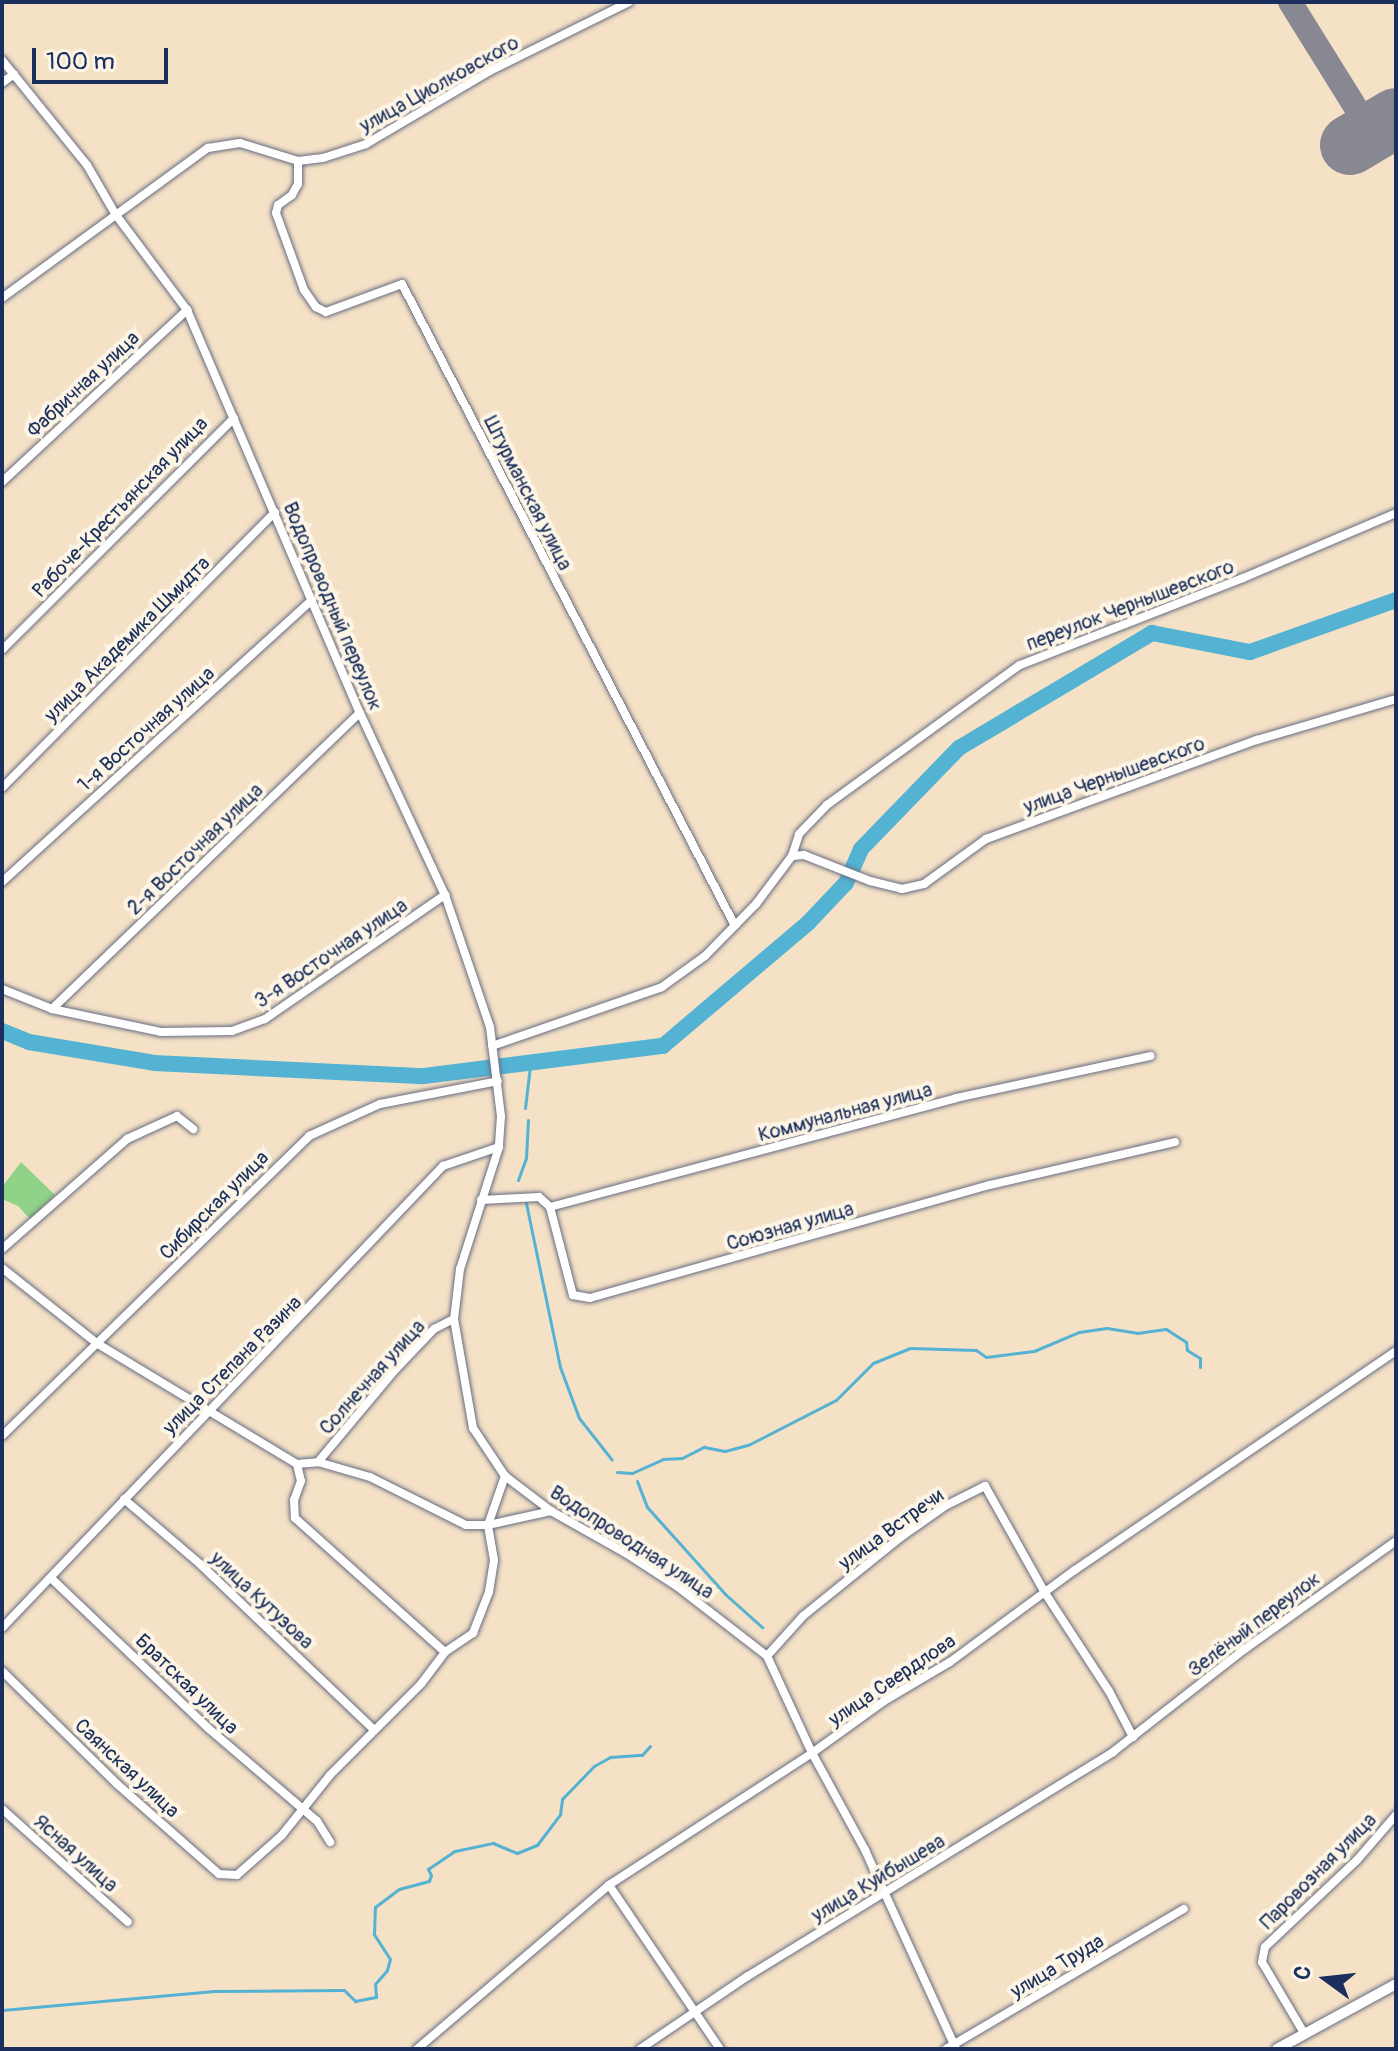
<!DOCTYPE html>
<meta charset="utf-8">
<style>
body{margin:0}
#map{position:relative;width:1398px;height:2051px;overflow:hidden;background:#f5e1c6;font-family:Pangolin,sans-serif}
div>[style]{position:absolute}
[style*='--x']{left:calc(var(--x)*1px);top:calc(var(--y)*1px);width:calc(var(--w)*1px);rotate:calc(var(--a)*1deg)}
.green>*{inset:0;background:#91d289}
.stream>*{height:3px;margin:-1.5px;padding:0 1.5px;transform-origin:1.5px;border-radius:1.5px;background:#54b2d3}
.river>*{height:16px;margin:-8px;padding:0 8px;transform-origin:8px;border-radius:8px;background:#54b2d3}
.taxiway>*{height:24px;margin:-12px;padding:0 12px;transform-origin:12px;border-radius:12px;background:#888892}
.runway>*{height:60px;margin:-30px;padding:0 30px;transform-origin:30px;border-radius:30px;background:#888892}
.roads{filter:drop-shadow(0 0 2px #676d82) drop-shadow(0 0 2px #676d82)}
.minor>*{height:8px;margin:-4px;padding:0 4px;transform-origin:4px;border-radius:4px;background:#fff}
.tertiary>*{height:10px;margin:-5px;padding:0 5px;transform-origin:5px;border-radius:5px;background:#fff}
span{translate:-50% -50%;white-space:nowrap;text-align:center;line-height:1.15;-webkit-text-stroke:8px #fcf5e5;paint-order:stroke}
.street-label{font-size:20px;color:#1b2f5e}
.frame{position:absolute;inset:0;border:4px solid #1b2f5e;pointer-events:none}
.north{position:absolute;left:1286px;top:1939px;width:80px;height:80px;-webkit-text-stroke:6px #fcf5e5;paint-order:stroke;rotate:285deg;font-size:22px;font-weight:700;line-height:32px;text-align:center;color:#1b2f5e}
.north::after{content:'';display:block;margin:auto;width:28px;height:36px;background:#1b2f5e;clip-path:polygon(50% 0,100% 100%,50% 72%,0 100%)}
.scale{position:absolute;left:32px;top:48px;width:136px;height:36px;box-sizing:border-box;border:4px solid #1b2f5e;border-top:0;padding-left:10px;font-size:24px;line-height:28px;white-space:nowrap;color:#1b2f5e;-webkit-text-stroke:6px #fcf5e5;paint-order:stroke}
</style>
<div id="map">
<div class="green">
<div style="clip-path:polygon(21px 1162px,55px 1195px,30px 1219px,18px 1206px,2px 1199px,2px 1187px)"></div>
</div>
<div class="stream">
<div style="--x:525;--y:1108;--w:42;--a:-83.2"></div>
<div style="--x:518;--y:1180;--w:23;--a:-70"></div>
<div style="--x:526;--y:1158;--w:38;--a:-87"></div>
<div style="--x:526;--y:1203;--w:167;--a:78.3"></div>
<div style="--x:560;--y:1367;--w:54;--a:69.6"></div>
<div style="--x:579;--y:1418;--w:53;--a:51.8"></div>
<div style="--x:617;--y:1472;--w:15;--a:4"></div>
<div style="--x:632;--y:1473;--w:34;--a:-24"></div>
<div style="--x:663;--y:1459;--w:19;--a:-3"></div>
<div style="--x:682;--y:1458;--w:25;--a:-27"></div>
<div style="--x:704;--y:1447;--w:21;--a:11"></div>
<div style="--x:725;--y:1451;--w:24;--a:-15"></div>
<div style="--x:748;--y:1445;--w:99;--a:-27.1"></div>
<div style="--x:836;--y:1400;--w:52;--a:-45"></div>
<div style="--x:873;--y:1363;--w:40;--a:-22"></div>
<div style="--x:910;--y:1348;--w:66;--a:1.7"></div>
<div style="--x:976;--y:1350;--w:12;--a:35"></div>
<div style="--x:986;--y:1357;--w:48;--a:-7.1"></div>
<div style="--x:1034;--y:1351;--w:49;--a:-22.9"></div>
<div style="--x:1079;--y:1332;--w:28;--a:-8"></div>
<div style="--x:1107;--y:1328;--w:30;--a:9"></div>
<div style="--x:1137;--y:1333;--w:29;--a:-8"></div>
<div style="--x:1166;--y:1329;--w:24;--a:33"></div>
<div style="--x:1186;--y:1342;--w:8;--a:83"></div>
<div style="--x:1187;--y:1350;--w:15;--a:32"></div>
<div style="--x:1200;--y:1358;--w:9;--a:90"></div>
<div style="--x:637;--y:1481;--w:28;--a:69"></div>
<div style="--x:647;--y:1507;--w:117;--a:48.1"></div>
<div style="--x:725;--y:1594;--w:50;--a:41.7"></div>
<div style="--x:2;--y:2010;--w:213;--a:-5.1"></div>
<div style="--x:214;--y:1991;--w:130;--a:-0.4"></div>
<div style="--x:344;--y:1990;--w:16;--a:45"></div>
<div style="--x:355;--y:2001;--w:21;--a:-11"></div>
<div style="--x:376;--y:1997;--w:13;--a:-94"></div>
<div style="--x:375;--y:1984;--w:18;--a:-49"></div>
<div style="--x:387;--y:1970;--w:11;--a:-75"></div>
<div style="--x:390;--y:1959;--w:30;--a:-123"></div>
<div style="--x:374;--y:1934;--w:27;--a:-88"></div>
<div style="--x:375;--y:1907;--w:30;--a:-37"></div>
<div style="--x:399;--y:1889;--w:31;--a:-15"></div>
<div style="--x:429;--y:1881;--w:6;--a:-72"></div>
<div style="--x:431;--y:1875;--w:7;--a:-117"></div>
<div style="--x:428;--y:1869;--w:32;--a:-34"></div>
<div style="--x:455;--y:1851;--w:39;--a:-12"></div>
<div style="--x:493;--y:1843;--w:26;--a:23"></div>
<div style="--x:517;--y:1853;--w:22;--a:-22"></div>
<div style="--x:537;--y:1845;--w:39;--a:-53"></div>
<div style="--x:560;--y:1814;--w:15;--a:-82"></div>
<div style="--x:562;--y:1799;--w:46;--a:-45.9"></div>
<div style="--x:594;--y:1766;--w:18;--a:-29"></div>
<div style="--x:610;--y:1757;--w:32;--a:-4"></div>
<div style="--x:642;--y:1755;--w:12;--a:-48"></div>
</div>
<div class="river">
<div style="--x:2;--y:1031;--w:29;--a:22"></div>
<div style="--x:29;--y:1042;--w:127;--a:9.5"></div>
<div style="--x:154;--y:1063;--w:270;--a:2.8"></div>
<div style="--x:424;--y:1076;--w:241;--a:-7.2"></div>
<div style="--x:663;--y:1046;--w:190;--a:-40.3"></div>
<div style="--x:808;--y:923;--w:55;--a:-46.5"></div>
<div style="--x:846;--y:883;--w:37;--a:-66"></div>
<div style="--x:861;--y:849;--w:141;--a:-45.9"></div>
<div style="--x:959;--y:748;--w:225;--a:-30.8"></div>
<div style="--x:1152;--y:633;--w:100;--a:11"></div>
<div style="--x:1250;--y:652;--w:155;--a:-19.6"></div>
</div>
<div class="taxiway">
<div style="--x:1290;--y:2;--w:153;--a:58.1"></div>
</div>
<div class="runway">
<div style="--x:1350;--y:145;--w:53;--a:-30.4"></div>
</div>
<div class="roads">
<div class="minor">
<div style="--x:2;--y:60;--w:135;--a:51"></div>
<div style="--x:87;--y:165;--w:58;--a:59.9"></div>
<div style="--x:116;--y:215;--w:119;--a:53.2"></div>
<div style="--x:187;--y:310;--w:439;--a:66.8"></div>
<div style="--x:360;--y:713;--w:201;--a:65"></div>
<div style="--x:445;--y:895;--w:139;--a:71.2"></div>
<div style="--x:490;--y:1027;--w:90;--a:83"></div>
<div style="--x:501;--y:1116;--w:31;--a:94"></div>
<div style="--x:499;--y:1147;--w:128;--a:107.7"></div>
<div style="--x:460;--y:1269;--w:50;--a:96.8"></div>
<div style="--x:454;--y:1319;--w:111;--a:80.1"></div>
<div style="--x:473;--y:1428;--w:58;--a:56.3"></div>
<div style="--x:505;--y:1476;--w:58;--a:37.3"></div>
<div style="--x:551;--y:1511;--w:87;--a:29.5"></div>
<div style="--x:627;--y:1554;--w:61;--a:32.9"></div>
<div style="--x:678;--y:1587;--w:113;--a:37.8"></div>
<div style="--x:767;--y:1656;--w:107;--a:65.1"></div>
<div style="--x:812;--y:1753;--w:111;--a:61.3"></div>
<div style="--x:865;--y:1850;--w:219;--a:65.4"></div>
<div style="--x:2;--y:83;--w:15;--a:-37"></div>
<div style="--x:298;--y:161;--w:23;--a:90"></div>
<div style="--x:298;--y:184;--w:13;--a:119"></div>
<div style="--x:292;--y:195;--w:17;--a:144"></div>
<div style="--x:278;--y:205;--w:8;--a:104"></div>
<div style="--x:276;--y:213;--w:82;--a:70"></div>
<div style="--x:304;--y:290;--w:21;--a:55"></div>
<div style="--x:316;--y:307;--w:11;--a:27"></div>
<div style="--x:326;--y:312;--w:81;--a:-20.2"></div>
<div style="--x:402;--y:284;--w:723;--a:62.58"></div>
<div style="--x:2;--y:298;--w:255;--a:-36.1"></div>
<div style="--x:208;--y:148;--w:32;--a:-9"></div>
<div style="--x:240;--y:143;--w:61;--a:17.2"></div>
<div style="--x:298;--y:161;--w:25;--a:-7"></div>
<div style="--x:323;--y:158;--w:45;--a:-18"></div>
<div style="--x:366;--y:144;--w:144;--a:-30.5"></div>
<div style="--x:490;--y:71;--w:155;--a:-26.4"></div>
<div style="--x:2;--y:482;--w:253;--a:-42.9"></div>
<div style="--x:2;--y:650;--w:328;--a:-45"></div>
<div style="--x:2;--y:788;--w:388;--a:-45.3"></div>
<div style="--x:792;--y:856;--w:23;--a:-72"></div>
<div style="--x:799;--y:834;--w:40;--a:-46"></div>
<div style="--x:827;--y:805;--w:238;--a:-36"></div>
<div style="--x:1020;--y:665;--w:239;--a:-21.3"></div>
<div style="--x:1243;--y:578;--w:166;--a:-23"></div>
<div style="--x:2;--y:882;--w:419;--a:-42.3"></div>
<div style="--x:2;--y:989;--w:54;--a:21.8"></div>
<div style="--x:52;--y:1009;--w:111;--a:11.9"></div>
<div style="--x:161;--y:1032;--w:71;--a:-0.8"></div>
<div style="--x:232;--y:1031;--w:35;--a:-20"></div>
<div style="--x:265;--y:1019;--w:219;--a:-34.6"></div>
<div style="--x:52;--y:1009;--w:427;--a:-43.9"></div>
<div style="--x:492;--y:1046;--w:180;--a:-19.1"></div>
<div style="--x:662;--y:987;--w:53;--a:-35.8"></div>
<div style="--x:705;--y:956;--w:73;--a:-45.6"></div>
<div style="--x:756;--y:904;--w:60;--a:-53.1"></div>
<div style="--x:792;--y:856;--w:12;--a:-5"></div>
<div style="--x:804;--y:855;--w:71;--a:21.5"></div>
<div style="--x:870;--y:881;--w:33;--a:14"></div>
<div style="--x:902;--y:889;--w:23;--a:-13"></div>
<div style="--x:924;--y:884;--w:77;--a:-36"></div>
<div style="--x:986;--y:839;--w:289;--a:-20.1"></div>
<div style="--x:1257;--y:740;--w:145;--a:-16.4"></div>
<div style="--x:481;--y:1200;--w:58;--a:-3"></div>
<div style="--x:539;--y:1197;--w:15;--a:42"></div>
<div style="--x:550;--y:1207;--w:91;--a:75.4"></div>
<div style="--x:573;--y:1295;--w:17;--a:10"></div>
<div style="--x:590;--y:1298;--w:416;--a:-15.8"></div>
<div style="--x:990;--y:1185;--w:190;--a:-13.1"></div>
<div style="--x:550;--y:1207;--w:420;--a:-15"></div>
<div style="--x:956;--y:1098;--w:199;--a:-12.2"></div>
<div style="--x:2;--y:1249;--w:167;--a:-41.3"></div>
<div style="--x:127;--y:1139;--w:55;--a:-24.7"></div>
<div style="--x:177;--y:1116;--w:21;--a:39"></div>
<div style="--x:2;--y:1268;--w:122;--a:38.4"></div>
<div style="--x:98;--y:1344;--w:232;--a:31.1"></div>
<div style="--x:297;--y:1464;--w:17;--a:77"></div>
<div style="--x:301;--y:1481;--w:20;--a:110"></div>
<div style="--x:294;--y:1500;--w:18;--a:87"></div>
<div style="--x:295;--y:1518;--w:201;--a:41.8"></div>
<div style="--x:2;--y:1436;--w:429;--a:-44.3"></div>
<div style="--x:309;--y:1136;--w:78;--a:-24.3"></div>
<div style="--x:380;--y:1104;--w:120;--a:-11"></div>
<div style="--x:318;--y:1462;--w:119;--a:-50.1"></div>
<div style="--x:394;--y:1371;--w:58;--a:-46.4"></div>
<div style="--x:434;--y:1329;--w:22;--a:-27"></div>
<div style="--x:297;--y:1464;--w:21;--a:-5"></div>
<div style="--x:318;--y:1462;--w:54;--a:16.1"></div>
<div style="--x:370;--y:1477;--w:107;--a:26.6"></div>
<div style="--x:466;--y:1525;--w:22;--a:0"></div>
<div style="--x:488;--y:1525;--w:65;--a:-12.5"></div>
<div style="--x:124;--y:1499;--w:100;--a:40.5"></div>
<div style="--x:200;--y:1564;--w:239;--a:43.6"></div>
<div style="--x:52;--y:1579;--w:216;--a:43.7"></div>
<div style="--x:208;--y:1728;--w:143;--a:40.5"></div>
<div style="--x:317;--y:1821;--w:25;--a:58"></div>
<div style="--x:2;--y:1628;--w:639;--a:-46.33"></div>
<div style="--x:443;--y:1166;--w:59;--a:-18.7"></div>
<div style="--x:767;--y:1656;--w:54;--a:-48"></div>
<div style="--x:803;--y:1616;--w:126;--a:-38.9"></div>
<div style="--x:901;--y:1537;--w:54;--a:-35.2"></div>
<div style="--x:945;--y:1506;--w:45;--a:-26.6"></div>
<div style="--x:985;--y:1486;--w:123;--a:60.7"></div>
<div style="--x:1045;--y:1593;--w:117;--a:56.9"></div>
<div style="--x:1109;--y:1691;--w:52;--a:62.4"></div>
<div style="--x:2;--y:1671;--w:161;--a:44.5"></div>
<div style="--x:117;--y:1784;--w:136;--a:41.4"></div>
<div style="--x:219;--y:1874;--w:18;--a:3"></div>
<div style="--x:237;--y:1875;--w:60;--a:-41.6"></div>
<div style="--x:282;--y:1835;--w:77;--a:-51.3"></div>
<div style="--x:330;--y:1775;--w:129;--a:-45"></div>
<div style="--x:421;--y:1684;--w:40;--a:-53"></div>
<div style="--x:445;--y:1652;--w:34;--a:-34"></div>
<div style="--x:473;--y:1633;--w:44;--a:-68.7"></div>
<div style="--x:489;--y:1592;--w:32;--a:-81"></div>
<div style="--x:494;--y:1560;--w:36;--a:-100"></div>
<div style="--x:488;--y:1525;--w:52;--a:-70.9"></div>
<div style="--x:2;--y:1809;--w:169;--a:41.9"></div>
<div style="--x:609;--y:1885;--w:198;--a:55.9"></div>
<div style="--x:1304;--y:2033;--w:82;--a:-120.6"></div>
<div style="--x:1262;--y:1962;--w:15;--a:-79"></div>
<div style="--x:1265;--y:1947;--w:127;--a:-43.4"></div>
<div style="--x:1357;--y:1860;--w:60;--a:-49.1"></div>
<div style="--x:417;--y:2049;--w:253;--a:-40.5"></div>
<div style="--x:609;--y:1885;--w:242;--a:-33"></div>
<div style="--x:812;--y:1753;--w:89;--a:-35.8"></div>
<div style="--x:884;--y:1701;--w:77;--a:-30.6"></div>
<div style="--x:950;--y:1662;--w:155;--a:-36.4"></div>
<div style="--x:1075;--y:1570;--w:389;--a:-34.3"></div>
<div style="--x:640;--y:2049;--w:130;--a:-34.1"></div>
<div style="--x:748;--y:1976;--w:428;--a:-31.5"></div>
<div style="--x:1113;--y:1752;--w:167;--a:-38"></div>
<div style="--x:1245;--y:1649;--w:186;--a:-35.6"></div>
<div style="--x:946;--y:2049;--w:276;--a:-30.5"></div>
</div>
<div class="tertiary">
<div style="--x:1277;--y:2049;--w:136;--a:-28.6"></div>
</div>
</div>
<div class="street-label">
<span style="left:439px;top:84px;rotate:-29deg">улица Циолковского</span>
<span style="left:83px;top:384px;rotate:-43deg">Фабричная улица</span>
<span style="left:528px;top:493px;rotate:63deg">Штурманская улица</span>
<span style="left:120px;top:507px;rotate:-46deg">Рабоче-Крестьянская улица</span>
<span style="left:1130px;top:605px;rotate:-21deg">переулок Чернышевского</span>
<span style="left:333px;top:606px;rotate:67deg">Водопроводный переулок</span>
<span style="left:127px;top:639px;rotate:-45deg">улица Академика Шмидта</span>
<span style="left:146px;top:729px;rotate:-42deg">1-я Восточная улица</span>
<span style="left:1114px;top:775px;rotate:-20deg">улица Чернышевского</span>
<span style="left:195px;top:849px;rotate:-44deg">2-я Восточная улица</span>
<span style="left:331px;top:953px;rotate:-34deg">3-я Восточная улица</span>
<span style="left:845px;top:1112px;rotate:-15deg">Коммунальная улица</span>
<span style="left:214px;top:1205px;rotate:-45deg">Сибирская улица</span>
<span style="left:790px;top:1226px;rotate:-16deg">Союзная улица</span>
<span style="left:232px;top:1365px;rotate:-45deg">улица Степана Разина</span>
<span style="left:372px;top:1377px;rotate:-48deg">Солнечная улица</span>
<span style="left:891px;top:1529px;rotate:-36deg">улица Встречи</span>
<span style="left:632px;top:1542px;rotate:33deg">Водопроводная улица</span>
<span style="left:262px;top:1600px;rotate:43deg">улица Кутузова</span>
<span style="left:1254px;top:1624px;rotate:-37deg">Зелёный переулок</span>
<span style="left:892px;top:1680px;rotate:-34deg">улица Свердлова</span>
<span style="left:187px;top:1684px;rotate:44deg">Братская улица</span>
<span style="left:127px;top:1768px;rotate:43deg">Саянская улица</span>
<span style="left:76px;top:1853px;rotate:42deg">Ясная улица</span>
<span style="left:1318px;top:1871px;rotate:-45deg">Паровозная улица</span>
<span style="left:878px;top:1878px;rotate:-31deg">улица Куйбышева</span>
<span style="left:1057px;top:1966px;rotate:-31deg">улица Труда</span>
</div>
<div class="frame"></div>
<div class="north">С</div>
<div class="scale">100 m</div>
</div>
